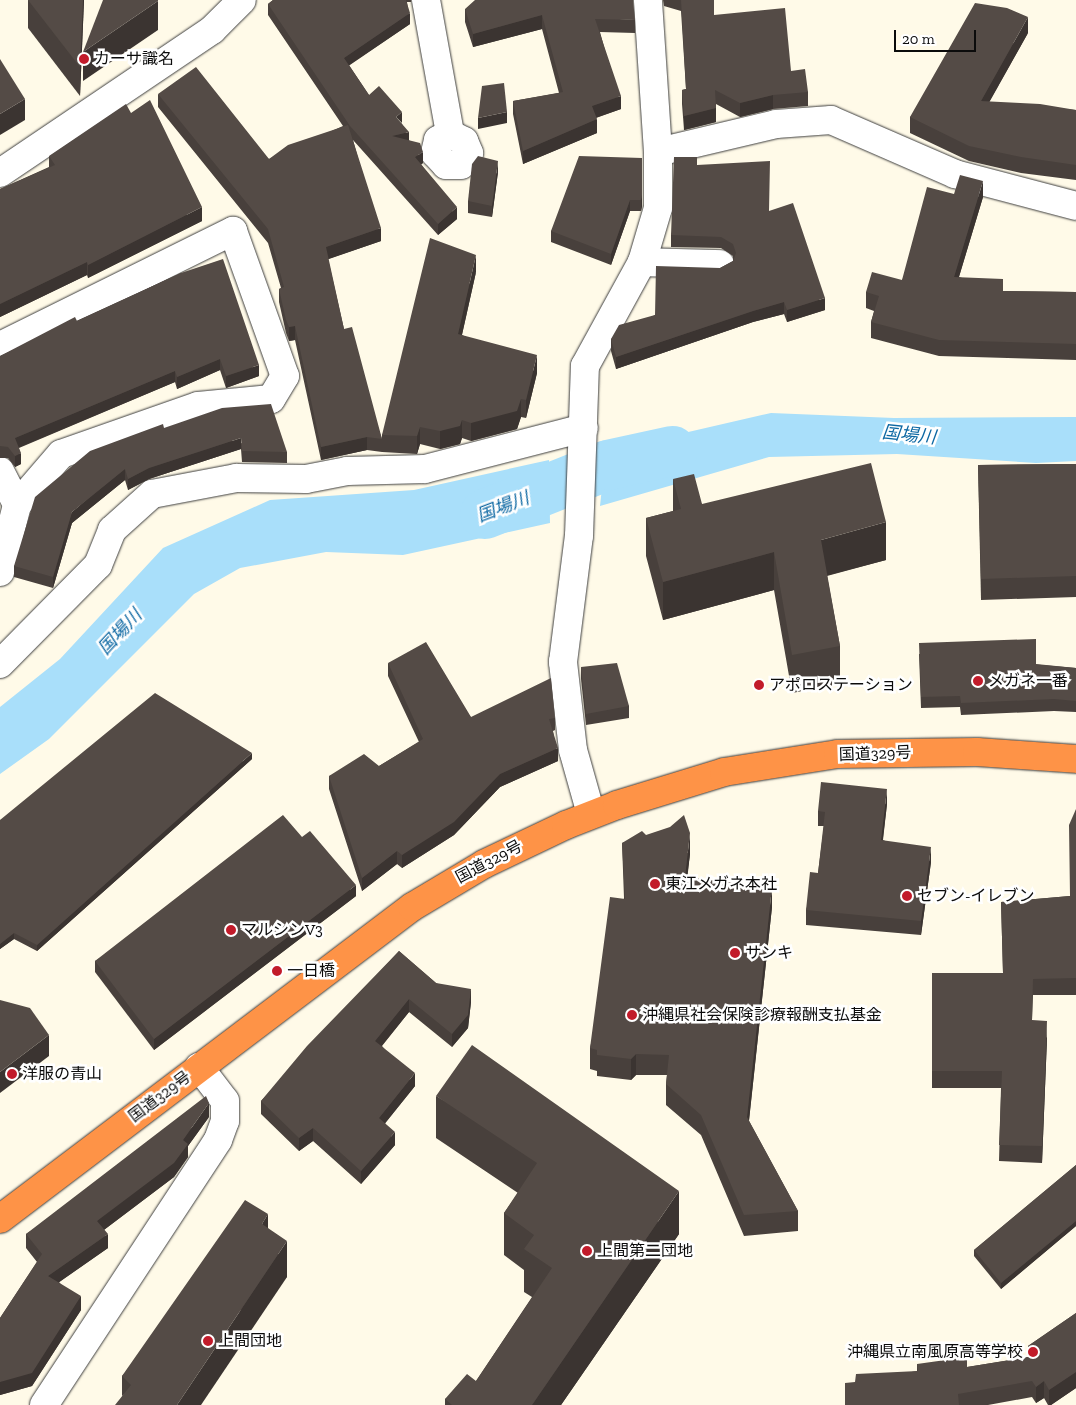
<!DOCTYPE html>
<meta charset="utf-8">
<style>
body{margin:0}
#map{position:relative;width:1076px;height:1405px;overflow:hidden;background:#fffae8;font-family:"Zilla Slab","Noto Sans JP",serif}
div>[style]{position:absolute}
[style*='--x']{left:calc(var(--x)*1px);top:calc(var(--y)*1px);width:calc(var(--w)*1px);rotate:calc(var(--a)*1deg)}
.water>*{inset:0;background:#a9dffa}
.river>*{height:50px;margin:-25px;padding:0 25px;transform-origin:25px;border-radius:25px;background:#a9dffa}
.roads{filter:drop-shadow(0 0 1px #3e3e3e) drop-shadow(0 0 1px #3e3e3e)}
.minor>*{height:28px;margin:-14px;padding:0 14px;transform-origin:14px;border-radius:14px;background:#fff}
.highway>*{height:28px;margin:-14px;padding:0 14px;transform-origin:14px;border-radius:14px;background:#fe9347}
.wall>*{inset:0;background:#48403c}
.shaded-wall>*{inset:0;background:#3b3431}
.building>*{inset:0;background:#544b46}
.dots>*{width:14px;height:14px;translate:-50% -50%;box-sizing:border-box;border:2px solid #fff;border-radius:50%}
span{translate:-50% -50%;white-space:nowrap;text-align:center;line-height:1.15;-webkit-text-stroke:5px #fff;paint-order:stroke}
.poi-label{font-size:16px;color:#0b0b0b}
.left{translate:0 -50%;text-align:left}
.right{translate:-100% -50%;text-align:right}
.street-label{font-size:16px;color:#0b0b0b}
.water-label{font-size:18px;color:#0d68a3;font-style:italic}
.scale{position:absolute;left:894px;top:30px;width:82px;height:22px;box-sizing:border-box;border:2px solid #0b0b0b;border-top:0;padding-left:6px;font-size:15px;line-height:18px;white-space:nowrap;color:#0b0b0b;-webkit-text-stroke:4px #fff;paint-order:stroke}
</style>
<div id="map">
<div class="water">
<div style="clip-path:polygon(771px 413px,894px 418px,1076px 417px,1076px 461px,1036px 463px,897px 454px,769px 457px,600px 506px,606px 451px)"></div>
<div style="clip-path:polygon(549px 460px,550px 523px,403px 555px,326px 552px,240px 568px,194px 594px,49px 739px,0 774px,0 707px,60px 659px,163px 548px,270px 500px,414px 490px)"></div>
</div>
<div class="river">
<div style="--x:485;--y:514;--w:132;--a:-21.7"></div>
<div style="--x:608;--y:465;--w:66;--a:-12.3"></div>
</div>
<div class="roads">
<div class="minor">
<div style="--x:426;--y:0;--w:136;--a:79.8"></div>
<div style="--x:450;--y:134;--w:16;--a:27"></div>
<div style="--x:464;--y:141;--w:13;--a:67"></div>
<div style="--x:469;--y:153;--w:14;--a:124"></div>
<div style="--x:461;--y:165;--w:15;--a:180"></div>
<div style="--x:446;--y:165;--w:16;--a:-133"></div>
<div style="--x:435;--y:153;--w:13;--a:-77"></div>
<div style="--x:438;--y:140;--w:13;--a:-27"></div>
<div style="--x:658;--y:152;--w:121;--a:-13.3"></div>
<div style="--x:776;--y:124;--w:55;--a:-4.2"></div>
<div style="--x:831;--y:120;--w:135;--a:23.5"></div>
<div style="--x:955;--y:174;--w:125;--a:14.8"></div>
<div style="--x:0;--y:173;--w:256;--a:-34"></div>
<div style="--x:212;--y:30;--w:42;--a:-45"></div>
<div style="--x:642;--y:262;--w:78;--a:1.5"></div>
<div style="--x:0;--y:346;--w:260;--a:-26.3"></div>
<div style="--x:233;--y:231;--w:154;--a:70.3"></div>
<div style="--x:285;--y:376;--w:27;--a:121"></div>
<div style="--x:271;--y:399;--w:73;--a:174.5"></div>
<div style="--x:198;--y:406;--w:145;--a:160.7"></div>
<div style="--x:61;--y:454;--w:67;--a:130.8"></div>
<div style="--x:17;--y:505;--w:69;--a:104.2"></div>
<div style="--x:0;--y:471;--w:38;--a:63"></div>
<div style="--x:0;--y:664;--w:139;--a:-45.3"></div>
<div style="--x:98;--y:565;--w:38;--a:-68"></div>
<div style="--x:112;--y:530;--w:54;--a:-42"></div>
<div style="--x:152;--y:494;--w:86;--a:-10.8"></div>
<div style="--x:236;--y:478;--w:70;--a:0.8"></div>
<div style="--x:306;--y:479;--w:42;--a:-11"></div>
<div style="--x:347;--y:471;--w:78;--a:-1.5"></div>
<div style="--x:425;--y:469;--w:164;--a:-14.5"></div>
<div style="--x:591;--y:814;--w:66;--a:-105.7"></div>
<div style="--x:573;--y:750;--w:89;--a:-96.5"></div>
<div style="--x:563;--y:662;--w:127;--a:-82.8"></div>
<div style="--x:579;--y:536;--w:170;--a:-88"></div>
<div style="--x:585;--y:366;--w:119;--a:-61.3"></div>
<div style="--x:642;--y:262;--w:56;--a:-73.5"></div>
<div style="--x:658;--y:208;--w:56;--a:-90"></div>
<div style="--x:658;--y:152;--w:152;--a:-93.8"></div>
<div style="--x:44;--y:1405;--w:317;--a:-56.7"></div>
<div style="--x:218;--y:1140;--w:20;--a:-70"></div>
<div style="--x:225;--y:1121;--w:20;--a:-90"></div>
<div style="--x:225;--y:1101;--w:43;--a:-127.4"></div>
</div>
<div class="highway">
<div style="--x:0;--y:1219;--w:517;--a:-37.14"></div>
<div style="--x:412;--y:907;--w:84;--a:-30.8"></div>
<div style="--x:484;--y:864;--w:91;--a:-25.4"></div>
<div style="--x:566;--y:825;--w:55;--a:-21.4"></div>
<div style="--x:617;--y:805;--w:112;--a:-17.1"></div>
<div style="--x:724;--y:772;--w:115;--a:-9"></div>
<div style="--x:838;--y:754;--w:139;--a:-0.8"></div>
<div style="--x:977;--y:752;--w:99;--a:4"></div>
</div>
</div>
<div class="wall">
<div style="clip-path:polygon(28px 0,84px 0,80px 96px,28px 28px)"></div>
<div style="clip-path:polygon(273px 0,411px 0,411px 2px,407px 2px,410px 24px,349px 65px,369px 95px,402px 124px,409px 140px,423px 163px,421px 164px,457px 219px,438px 235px,353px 140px,381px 241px,328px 259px,344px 329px,382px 439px,382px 452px,367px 450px,321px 460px,295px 340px,289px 341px,286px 333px,279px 302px,279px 289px,281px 288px,268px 243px,158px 107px,158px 94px,269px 159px,343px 126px,268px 15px,268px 4px)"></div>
<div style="clip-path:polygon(663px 0,714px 0,714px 15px,791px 71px,808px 92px,808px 106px,773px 109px,740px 117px,716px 104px,716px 122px,684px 130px,682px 104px,682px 90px,686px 89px,681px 11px,664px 6px)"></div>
<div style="clip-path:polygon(465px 9px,635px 20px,635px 33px,600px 32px,621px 109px,596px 118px,597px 133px,523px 164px,513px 114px,513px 101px,559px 93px,542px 29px,473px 47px,465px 22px)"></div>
<div style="clip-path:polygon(1028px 33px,989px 102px,1076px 110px,1076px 180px,1021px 173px,969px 161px,910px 133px,910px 117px)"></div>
<div style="clip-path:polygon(49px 156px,202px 221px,88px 278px,87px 275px,0 317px,0 189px,49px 167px)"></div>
<div style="clip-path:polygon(642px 158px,642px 206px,641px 211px,630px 211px,611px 265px,551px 242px,551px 231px)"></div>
<div style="clip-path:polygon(697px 165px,769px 211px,825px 310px,787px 322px,784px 314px,753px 322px,616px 369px,611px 351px,611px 339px,655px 315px,720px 268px,733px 261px,733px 256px,721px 248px,671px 247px,671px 235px)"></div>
<div style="clip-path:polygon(498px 172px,492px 217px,468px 213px,468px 201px)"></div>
<div style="clip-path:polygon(954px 194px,983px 197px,959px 277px,1003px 291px,1076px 292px,1076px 360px,939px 356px,871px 338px,871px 322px,874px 311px,866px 308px,866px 292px,902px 280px)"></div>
<div style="clip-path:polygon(476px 272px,462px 335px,537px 373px,526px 418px,521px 417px,517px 429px,471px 441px,462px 438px,460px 444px,440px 449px,420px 444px,417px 454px,382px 452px,382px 435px)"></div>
<div style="clip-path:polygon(181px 273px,259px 376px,226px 388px,220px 370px,177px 389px,175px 382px,19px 448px,21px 464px,15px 467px,8px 458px,0 458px,0 356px)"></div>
<div style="clip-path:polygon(164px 428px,287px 452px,287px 463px,242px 462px,241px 449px,149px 479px,128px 490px,125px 480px,72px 523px,53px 588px,14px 577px,14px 566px)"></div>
<div style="clip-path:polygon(1076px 464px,1076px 597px,981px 600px,978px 465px)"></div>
<div style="clip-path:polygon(673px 479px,702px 504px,886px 560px,827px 576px,840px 646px,840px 684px,792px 693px,774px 590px,663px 620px,646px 556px,646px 518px,673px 511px)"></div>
<div style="clip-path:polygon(919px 654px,1076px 668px,1076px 712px,1054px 711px,961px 715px,960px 707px,921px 708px)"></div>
<div style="clip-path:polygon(388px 663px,471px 717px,555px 718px,555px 730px,553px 731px,558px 761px,500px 787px,454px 835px,402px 868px,397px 864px,362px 891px,329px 789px,329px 776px,379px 766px,419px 742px,388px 676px)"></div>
<div style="clip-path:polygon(581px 667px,629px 706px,629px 718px,586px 725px,581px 679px)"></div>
<div style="clip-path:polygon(252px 759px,37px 951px,14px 939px,0 949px,0 820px)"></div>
<div style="clip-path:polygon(887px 804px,883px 840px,931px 862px,921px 935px,806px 925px,806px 910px,818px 873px,824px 826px,818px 826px,818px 811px)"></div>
<div style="clip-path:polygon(1076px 809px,1076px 995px,1033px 995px,1032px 1020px,1047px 1038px,1042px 1163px,999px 1161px,1001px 1088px,932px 1088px,932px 973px,1003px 973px,1001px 902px,1070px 896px)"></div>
<div style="clip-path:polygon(646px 835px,690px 854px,687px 877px,772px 907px,749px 1121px,798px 1211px,798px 1231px,744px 1236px,701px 1135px,666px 1105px,666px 1084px,667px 1075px,636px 1075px,631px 1080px,597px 1076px,597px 1071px,590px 1069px,590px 1048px,624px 898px,622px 843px)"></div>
<div style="clip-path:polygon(302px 837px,356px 896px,154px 1050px,95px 972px,95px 961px)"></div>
<div style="clip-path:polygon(399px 951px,436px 983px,471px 1002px,468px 1028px,452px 1047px,409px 1012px,382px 1046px,415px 1086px,385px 1123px,395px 1145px,361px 1184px,313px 1141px,299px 1151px,261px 1114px,261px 1101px)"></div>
<div style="clip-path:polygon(436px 1096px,679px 1234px,561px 1405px,445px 1405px,445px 1399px,476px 1381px,532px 1297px,524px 1292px,524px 1270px,504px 1255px,504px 1213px,518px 1193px,436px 1138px)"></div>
<div style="clip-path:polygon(209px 1117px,188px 1146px,188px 1157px,174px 1177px,104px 1230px,108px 1248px,59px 1282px,81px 1310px,32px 1386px,0 1395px,0 1318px,37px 1262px,26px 1248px,26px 1234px)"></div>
<div style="clip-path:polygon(1076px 1165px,1076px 1226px,1001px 1289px,974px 1256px,974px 1250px)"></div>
<div style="clip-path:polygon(268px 1228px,287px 1277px,122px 1396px,122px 1376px)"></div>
<div style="clip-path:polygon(1076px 1313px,1076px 1388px,1051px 1405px,1048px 1405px,1044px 1398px,1036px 1403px,1032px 1397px,988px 1405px,845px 1405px,855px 1382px,917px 1371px,917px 1364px,967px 1367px,1028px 1357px,1028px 1346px)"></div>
</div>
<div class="shaded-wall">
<div style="clip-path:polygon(83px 0,84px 0,80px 96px,80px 67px)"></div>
<div style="clip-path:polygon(158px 1px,158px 30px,83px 81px,83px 52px)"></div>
<div style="clip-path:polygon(410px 13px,410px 24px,344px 69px,344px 58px)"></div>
<div style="clip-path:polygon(542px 15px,542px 29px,473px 47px,473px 34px)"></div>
<div style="clip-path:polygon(1028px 17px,1028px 33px,981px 117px,981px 101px)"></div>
<div style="clip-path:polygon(773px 95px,773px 109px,740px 117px,740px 103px)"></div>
<div style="clip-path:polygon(621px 96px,621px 109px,592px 119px,592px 106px)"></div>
<div style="clip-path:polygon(25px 99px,25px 120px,0 135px,0 114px)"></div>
<div style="clip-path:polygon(716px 108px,716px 122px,684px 130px,684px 116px)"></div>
<div style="clip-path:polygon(402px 112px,402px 123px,396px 117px)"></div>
<div style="clip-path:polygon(507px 112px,507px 123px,478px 129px,478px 118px)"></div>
<div style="clip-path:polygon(597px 119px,597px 133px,523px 164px,523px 151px)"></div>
<div style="clip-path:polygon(409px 132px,409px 144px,392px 136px)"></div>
<div style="clip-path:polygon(423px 152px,423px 163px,415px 169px,415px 157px)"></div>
<div style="clip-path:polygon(498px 161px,498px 172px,492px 217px,492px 206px)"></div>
<div style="clip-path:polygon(983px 181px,983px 197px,954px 293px,954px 277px)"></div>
<div style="clip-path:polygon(642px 195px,642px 206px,641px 211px,641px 200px)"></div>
<div style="clip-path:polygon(630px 200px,630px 211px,611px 265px,611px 254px)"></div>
<div style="clip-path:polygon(202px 207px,202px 221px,88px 278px,88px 265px)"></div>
<div style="clip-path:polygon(457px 207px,457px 219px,438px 235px,438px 224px)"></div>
<div style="clip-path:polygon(381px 228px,381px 241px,326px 260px,326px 247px)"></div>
<div style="clip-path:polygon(476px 255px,476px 272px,458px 352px,458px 334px)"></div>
<div style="clip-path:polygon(87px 262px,87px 275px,0 317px,0 304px)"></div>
<div style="clip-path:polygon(825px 298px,825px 310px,787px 322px,787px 310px)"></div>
<div style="clip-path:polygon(784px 302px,784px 314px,753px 322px,616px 369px,616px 357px,753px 311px)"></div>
<div style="clip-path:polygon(295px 326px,295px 340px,289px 341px,289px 327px)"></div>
<div style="clip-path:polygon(537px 355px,537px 373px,526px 418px,526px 400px)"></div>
<div style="clip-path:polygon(220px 359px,220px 370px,177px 389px,177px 377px)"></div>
<div style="clip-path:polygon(259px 365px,259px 376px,226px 388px,226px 376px)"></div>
<div style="clip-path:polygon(175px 371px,175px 382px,15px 449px,15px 438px)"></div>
<div style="clip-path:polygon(521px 399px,521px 417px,517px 429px,471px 441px,471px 423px)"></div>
<div style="clip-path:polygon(462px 420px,462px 438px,460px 444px,440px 449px,440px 431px)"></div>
<div style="clip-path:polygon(420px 427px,420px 444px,417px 454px,417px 436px)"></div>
<div style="clip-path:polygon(367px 437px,367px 450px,321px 460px,321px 447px)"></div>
<div style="clip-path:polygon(241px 438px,241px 449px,149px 479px,128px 490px,128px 479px,149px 468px)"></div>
<div style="clip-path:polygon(21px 453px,21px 464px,15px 467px,15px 456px)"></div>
<div style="clip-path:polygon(125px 469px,125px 480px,72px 523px,53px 588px,53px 577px,72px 512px)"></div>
<div style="clip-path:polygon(886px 522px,886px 560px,821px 577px,821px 540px)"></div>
<div style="clip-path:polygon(774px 552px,774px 590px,663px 620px,663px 582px)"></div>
<div style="clip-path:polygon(558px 748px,558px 761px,500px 787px,454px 835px,402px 868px,402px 855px,500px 774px)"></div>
<div style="clip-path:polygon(252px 753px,252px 759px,37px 951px,37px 945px)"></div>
<div style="clip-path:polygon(887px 789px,887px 804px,881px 854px,881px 840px)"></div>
<div style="clip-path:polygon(690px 833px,690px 854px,685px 898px,685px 877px)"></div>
<div style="clip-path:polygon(931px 847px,931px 862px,921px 935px,921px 921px)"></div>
<div style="clip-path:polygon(397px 851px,397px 864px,362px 891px,362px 878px)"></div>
<div style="clip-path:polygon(356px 885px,356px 896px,154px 1050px,154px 1039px)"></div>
<div style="clip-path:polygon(772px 887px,772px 907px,747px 1138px,747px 1117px)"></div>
<div style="clip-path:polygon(14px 933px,14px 939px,0 949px,0 944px)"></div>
<div style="clip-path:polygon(471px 989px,471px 1002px,468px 1028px,452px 1047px,452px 1034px)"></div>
<div style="clip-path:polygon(409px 999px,409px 1012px,375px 1054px,375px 1041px)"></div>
<div style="clip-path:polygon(1047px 1021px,1047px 1038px,1042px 1163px,1042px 1146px)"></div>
<div style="clip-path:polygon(49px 1035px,49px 1056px,0 1093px,0 1072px)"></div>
<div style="clip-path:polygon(636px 1054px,636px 1075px,631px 1080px,631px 1059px)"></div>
<div style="clip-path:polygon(415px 1073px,415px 1086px,379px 1131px,379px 1118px)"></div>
<div style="clip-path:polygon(209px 1103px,209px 1117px,188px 1146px,188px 1157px,174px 1177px,97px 1235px,97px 1221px,183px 1140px)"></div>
<div style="clip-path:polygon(313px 1128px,313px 1141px,299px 1151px,299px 1138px)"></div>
<div style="clip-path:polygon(395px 1132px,395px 1145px,361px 1184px,361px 1171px)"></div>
<div style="clip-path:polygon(679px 1191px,679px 1234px,561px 1405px,532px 1405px)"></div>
<div style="clip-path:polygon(268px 1214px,268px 1249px,262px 1224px)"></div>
<div style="clip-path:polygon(1076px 1221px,1076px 1226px,1001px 1289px,1001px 1283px)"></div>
<div style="clip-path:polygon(108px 1234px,108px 1248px,48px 1290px,48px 1276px)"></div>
<div style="clip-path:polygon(287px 1241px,287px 1277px,201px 1405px,177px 1405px)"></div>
<div style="clip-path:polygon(81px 1296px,81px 1310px,32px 1386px,0 1395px,0 1382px)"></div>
<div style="clip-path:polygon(1076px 1372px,1076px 1388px,1051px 1405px,1049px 1405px,1049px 1390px)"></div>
<div style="clip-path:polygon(1044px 1381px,1044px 1398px,1036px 1403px,1036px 1387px)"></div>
</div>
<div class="building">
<div style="clip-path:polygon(28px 0,83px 0,80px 67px)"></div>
<div style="clip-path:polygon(103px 0,158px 0,158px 1px,83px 52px)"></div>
<div style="clip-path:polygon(273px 0,406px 0,410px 13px,344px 58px,369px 95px,379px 86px,402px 112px,396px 117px,409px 132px,392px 136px,420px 143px,423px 152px,415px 157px,457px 207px,438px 224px,350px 126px,268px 4px)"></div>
<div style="clip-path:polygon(475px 0,633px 0,635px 20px,595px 19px,621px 96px,592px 106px,597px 119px,523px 151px,513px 101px,563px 92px,542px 15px,473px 34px,465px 9px)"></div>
<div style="clip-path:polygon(681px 0,714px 0,714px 15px,785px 8px,791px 71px,805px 69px,808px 92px,773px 95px,740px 103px,715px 90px,716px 108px,684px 116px,682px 90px,686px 89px)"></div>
<div style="clip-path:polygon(975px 3px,1007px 8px,1028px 17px,981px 101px,1040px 104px,1076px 110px,1076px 165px,1021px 157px,969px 146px,910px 117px)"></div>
<div style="clip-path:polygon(0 59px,25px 99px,0 114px)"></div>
<div style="clip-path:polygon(196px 67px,269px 159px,288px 145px,348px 125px,381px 228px,326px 247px,344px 329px,352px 327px,382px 439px,367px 437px,321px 447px,295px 326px,289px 327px,286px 320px,279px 289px,284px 287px,268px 229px,158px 94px)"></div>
<div style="clip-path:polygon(504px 83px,507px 112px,478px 118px,482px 86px)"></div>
<div style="clip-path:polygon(150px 100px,202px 207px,88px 265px,87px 262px,0 304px,0 189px,55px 165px,49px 156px,126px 104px,131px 113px)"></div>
<div style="clip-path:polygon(478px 156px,498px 161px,492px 206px,468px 201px,472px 164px)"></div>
<div style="clip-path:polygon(579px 156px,642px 158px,642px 195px,641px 200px,630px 200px,611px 254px,551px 231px)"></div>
<div style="clip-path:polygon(674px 157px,697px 157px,697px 165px,770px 161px,769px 211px,793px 203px,825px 298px,787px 310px,784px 302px,753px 311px,616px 357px,611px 339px,619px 325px,655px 315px,656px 266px,720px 268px,733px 261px,736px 253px,733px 244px,721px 237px,671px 235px)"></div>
<div style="clip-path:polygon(960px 175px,983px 181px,954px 277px,1003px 279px,1003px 291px,1076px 292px,1076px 344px,939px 340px,871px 322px,879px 296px,866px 292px,872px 272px,902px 280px,927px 187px,954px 194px)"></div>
<div style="clip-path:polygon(430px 238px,476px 255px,458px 334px,537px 355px,526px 400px,521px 399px,517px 411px,471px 423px,462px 420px,460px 426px,440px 431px,420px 427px,417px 436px,382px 435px)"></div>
<div style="clip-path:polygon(223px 259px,259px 365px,226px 376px,220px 359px,177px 377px,175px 371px,15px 438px,21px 453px,15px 456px,8px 447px,0 446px,0 356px,75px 317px,77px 321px,181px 273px)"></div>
<div style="clip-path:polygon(271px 404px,287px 452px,242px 451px,241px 438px,149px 468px,128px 479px,125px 469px,72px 512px,53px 577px,14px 566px,35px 497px,90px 451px,163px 424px,164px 428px,222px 408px)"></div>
<div style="clip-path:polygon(871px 463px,886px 522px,821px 540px,840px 646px,792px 655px,774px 552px,663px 582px,646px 518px,681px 509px,673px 479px,694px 474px,702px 504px)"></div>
<div style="clip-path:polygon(1076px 464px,1076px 576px,981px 579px,978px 465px)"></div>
<div style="clip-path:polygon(1036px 639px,1036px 664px,1076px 668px,1076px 701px,1054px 699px,961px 703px,960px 696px,921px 697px,919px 643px)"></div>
<div style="clip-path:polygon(426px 642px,471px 717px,551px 678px,555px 718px,549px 719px,558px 748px,500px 774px,454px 822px,402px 855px,397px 851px,362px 878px,329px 776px,364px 754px,379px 766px,423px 739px,388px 663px)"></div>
<div style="clip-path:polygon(617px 663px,629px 706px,586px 714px,581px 667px)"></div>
<div style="clip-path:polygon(155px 693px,252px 753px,37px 945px,14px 933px,0 944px,0 820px)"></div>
<div style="clip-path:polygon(821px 782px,887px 789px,881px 840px,931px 847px,921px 921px,806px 910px,810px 872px,818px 873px,825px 812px,818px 811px)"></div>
<div style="clip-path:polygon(1076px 809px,1076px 978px,1033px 979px,1032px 1020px,1047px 1021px,1042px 1146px,999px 1145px,1002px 1071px,932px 1071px,932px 973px,1003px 973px,1001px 902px,1070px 896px,1069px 825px)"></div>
<div style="clip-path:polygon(283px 815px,302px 837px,310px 831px,356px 885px,154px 1039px,95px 961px)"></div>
<div style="clip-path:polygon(684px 815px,690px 833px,685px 877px,772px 887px,747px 1117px,798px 1211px,744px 1215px,701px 1115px,666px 1084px,669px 1055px,636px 1054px,631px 1059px,597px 1055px,597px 1050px,590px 1048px,610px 897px,625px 899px,622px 843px,642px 831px,646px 835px,670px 827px)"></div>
<div style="clip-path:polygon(399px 951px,436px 983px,471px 989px,468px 1015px,452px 1034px,409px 999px,375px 1041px,415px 1073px,379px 1118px,395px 1132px,361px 1171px,313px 1128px,299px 1138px,261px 1101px,307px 1046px)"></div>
<div style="clip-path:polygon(0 1000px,30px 1008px,49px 1035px,0 1072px)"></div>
<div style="clip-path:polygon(472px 1045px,679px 1191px,532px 1405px,452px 1405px,445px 1399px,467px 1374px,476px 1381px,552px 1268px,524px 1249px,534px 1235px,504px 1213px,537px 1163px,436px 1096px)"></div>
<div style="clip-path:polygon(206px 1096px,209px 1103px,183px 1140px,188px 1144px,174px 1163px,97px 1221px,108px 1234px,48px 1276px,81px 1296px,32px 1373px,0 1382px,0 1318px,42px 1254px,26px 1234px)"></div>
<div style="clip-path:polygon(1076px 1165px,1076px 1221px,1001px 1283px,974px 1250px)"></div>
<div style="clip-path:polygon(245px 1200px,268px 1214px,262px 1224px,287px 1241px,177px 1405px,115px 1405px,131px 1385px,122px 1376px)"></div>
<div style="clip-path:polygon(1076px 1313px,1076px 1372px,1049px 1390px,1044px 1381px,1036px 1387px,1032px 1381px,958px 1394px,959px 1405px,845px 1405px,845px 1383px,855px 1382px,856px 1374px,918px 1371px,917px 1364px,967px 1357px,967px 1367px,1035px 1356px,1028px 1346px)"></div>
</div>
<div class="dots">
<div style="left:84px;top:59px;background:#c21b2a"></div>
<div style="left:978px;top:681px;background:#c21b2a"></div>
<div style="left:759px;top:685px;background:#c21b2a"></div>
<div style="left:655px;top:884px;background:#c21b2a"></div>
<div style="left:907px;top:896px;background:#c21b2a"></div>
<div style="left:231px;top:930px;background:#c21b2a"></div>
<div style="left:735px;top:953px;background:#c21b2a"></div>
<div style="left:277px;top:971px;background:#c21b2a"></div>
<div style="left:632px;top:1015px;background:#c21b2a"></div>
<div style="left:12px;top:1074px;background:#c21b2a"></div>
<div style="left:587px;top:1251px;background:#c21b2a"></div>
<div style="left:208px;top:1341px;background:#c21b2a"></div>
<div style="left:1033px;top:1352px;background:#c21b2a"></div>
</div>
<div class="poi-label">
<span class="left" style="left:94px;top:59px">カーサ識名</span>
<span class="left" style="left:988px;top:681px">メガネ一番</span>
<span class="left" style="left:769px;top:685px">アポロステーション</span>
<span class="left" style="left:665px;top:884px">東江メガネ本社</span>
<span class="left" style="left:917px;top:896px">セブン-イレブン</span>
<span class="left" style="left:241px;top:930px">マルシンV3</span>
<span class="left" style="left:745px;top:953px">サンキ</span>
<span class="left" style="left:287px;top:971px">一日橋</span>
<span class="left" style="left:642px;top:1015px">沖縄県社会保険診療報酬支払基金</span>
<span class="left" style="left:22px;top:1074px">洋服の青山</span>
<span class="left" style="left:597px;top:1251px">上間第二団地</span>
<span class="left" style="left:218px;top:1341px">上間団地</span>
<span class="right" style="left:1023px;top:1352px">沖縄県立南風原高等学校</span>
</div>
<div class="street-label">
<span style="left:875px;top:754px;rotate:-2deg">国道329号</span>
<span style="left:489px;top:862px;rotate:-28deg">国道329号</span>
<span style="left:160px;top:1097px;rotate:-37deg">国道329号</span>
</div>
<div class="water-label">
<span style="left:909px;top:435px;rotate:6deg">国場川</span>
<span style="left:503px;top:507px;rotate:-21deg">国場川</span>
<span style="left:120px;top:632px;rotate:-47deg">国場川</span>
</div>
<div class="scale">20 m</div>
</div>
